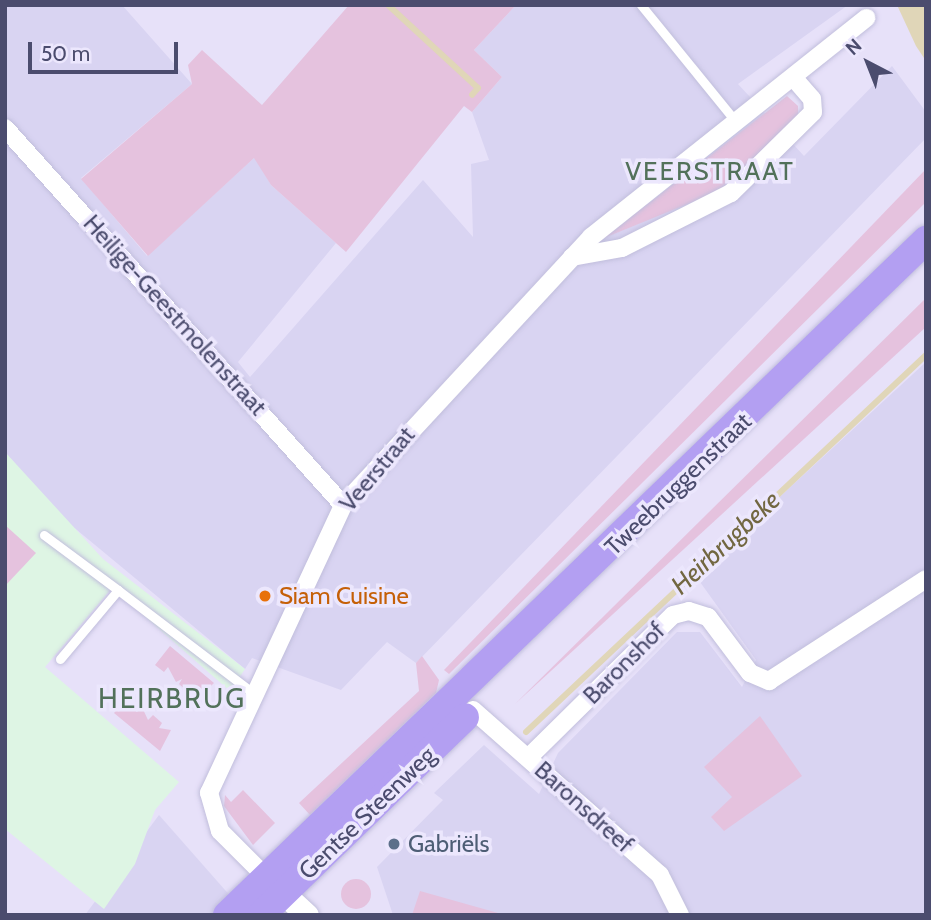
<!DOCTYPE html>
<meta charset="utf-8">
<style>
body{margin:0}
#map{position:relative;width:931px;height:920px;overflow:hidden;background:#e7e1f9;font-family:Cabin,sans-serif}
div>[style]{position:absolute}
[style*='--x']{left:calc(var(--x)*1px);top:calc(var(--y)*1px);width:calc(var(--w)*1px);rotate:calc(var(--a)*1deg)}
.residential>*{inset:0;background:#d9d4f2}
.education>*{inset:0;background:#def5e4}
.green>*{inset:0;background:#e5c2de}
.round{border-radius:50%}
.water>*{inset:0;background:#e0d6b8}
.stream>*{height:6px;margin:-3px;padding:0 3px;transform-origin:3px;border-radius:3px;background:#e0d6b8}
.roads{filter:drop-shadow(0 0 2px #c1bedc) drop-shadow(0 0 2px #c1bedc)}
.service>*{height:9px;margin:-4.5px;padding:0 4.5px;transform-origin:4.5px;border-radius:4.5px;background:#fff}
.minor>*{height:18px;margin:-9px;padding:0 9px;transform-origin:9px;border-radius:9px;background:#fff}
.tertiary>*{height:23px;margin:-11.5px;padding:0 11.5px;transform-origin:11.5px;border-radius:11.5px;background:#fff}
.primary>*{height:28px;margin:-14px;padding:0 14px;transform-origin:14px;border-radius:14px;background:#b39ff2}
.dots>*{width:19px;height:19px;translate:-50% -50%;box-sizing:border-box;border:4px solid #ece7fd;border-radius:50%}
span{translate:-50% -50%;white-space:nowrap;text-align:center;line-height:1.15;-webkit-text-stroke:7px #ece7fd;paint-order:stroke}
.street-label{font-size:24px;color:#4b4c6e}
.food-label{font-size:24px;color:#c56008}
.left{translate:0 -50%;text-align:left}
.service-label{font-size:24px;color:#4e5e75}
.neighbourhood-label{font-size:26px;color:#52715a;letter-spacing:2px}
.water-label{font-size:26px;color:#726741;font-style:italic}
.quarter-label{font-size:28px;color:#52715a;letter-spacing:2px}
.frame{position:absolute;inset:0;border:7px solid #4b4c6e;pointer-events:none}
.north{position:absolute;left:833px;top:28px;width:70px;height:70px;-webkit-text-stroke:5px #ece7fd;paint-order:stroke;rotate:318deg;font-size:19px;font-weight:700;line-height:28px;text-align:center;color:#4b4c6e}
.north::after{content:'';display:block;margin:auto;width:24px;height:32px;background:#4b4c6e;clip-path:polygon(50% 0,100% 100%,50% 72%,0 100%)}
.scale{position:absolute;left:28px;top:42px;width:150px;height:32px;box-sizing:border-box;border:4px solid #4b4c6e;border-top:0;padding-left:9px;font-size:21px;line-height:24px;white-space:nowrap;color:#4b4c6e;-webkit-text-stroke:5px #ece7fd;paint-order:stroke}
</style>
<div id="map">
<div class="residential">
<div style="clip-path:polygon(5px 5px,122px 5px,192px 84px,81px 178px,147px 256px,255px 157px,271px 185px,336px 243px,238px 362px,250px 377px,423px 180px,473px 237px,471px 164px,489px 160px,472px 112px,502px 77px,474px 50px,516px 5px,848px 5px,738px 84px,804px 156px,892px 66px,926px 112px,926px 138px,416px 663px,387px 642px,341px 690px,252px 658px,245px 669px,60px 516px,5px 452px)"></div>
<div style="clip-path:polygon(926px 362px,926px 915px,393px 915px,377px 867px,443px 800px,434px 793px,484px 745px,539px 794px,558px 753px,677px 632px,700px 632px,742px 687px,756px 660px,695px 575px)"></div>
<div style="clip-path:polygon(159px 815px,247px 915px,85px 915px)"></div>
</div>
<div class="education">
<div style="clip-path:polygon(5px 452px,103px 559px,245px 669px,230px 691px,112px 588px,45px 667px,179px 782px,155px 810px,135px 864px,104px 909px,5px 829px)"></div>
</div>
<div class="green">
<div style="clip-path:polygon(349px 5px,516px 5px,474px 50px,502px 77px,472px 112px,464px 106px,346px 252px,271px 185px,254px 158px,148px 256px,81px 179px,192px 84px,188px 65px,202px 50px,262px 105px)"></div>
<div style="clip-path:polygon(787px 96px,798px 106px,798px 116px,717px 192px,604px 238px)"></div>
<div style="clip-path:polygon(926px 169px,926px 202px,449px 674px,444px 670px)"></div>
<div style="clip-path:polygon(926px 298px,926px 327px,515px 704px,706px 515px)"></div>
<div style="clip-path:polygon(5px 525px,36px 553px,5px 586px)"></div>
<div style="clip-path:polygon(170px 646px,214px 683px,197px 699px,195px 689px,188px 692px,179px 684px,182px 679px,176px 682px,168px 667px,164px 672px,155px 665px)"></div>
<div style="clip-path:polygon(422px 656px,439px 680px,436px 693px,310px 815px,299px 803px,419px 691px,416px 663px)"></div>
<div style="clip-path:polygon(129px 696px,136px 710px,141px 705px,148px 720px,153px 715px,162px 723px,159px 728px,171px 730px,160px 751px,114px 713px)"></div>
<div style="clip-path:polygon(760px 716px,802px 776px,724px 831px,711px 817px,732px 797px,704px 767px)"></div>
<div style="clip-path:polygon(243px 790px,275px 823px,253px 845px,224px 806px,225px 795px,231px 802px)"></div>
<div class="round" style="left:341px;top:879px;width:30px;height:30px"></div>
<div style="clip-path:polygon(420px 891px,498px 913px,498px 915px,412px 915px)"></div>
</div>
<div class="water">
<div style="clip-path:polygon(897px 5px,926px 5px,926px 61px,916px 46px)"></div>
</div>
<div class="stream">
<div style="--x:388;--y:5;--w:122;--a:42.7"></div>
<div style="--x:478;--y:88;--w:9;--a:131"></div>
<div style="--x:526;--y:732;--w:550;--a:-43.3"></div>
</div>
<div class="roads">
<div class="service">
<div style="--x:641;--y:5;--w:151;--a:50.9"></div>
<div style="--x:44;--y:535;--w:92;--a:36.6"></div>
<div style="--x:60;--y:659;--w:90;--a:-50"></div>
<div style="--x:118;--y:590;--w:175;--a:37.3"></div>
</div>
<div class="minor">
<div style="--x:5;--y:128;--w:506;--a:48.12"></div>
<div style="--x:572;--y:257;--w:51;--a:-10.2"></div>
<div style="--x:622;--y:248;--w:122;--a:-26.8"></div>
<div style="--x:731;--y:193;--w:115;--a:-44.6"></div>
<div style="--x:813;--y:112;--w:13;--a:-94"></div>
<div style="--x:812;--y:99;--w:28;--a:-131"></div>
<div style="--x:473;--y:710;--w:249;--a:41.4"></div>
<div style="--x:660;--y:875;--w:45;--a:63.4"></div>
<div style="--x:529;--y:757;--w:202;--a:-44.6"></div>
<div style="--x:673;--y:615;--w:16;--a:-14"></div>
<div style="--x:689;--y:611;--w:20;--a:18"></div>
<div style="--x:708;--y:617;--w:70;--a:53.1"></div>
<div style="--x:750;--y:673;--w:21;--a:23"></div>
<div style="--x:769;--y:681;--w:187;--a:-33"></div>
<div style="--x:268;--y:879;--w:68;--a:-135"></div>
<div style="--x:220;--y:831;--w:40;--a:-106"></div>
<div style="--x:209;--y:793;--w:318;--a:-65"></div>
<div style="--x:343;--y:505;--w:365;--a:-47.2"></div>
<div style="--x:591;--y:237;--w:352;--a:-38.5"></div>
</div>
<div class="tertiary">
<div style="--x:270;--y:881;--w:50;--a:42.6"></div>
</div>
<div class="primary">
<div style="--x:227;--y:915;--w:972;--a:-44"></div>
<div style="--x:261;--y:915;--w:284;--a:-44.1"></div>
</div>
</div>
<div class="dots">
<div style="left:265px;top:596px;background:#e8710a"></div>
<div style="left:394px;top:844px;background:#5c6f8a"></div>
</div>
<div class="street-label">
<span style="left:175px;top:315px;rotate:48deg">Heilige-Geestmolenstraat</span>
<span style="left:377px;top:469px;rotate:-50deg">Veerstraat</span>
<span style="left:678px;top:484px;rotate:-44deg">Tweebruggenstraat</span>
<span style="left:624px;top:663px;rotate:-45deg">Baronshof</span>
<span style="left:584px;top:807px;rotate:42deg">Baronsdreef</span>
<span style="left:367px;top:813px;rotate:-44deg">Gentse Steenweg</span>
</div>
<div class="food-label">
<span class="left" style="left:279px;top:596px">Siam Cuisine</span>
</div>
<div class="service-label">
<span class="left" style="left:408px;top:844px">Gabriëls</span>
</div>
<div class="neighbourhood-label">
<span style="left:710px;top:172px">VEERSTRAAT</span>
</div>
<div class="water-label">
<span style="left:726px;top:543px;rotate:-43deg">Heirbrugbeke</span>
</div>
<div class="quarter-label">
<span style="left:172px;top:698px">HEIRBRUG</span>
</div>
<div class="frame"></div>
<div class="north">N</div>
<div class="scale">50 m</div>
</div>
